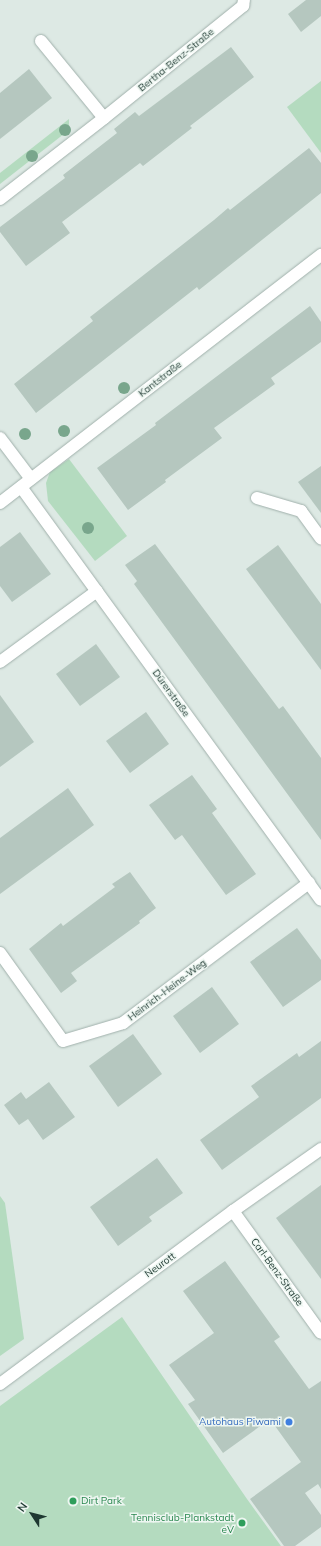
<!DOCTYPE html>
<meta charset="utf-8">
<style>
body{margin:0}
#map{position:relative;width:321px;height:1546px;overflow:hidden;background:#dde9e4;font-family:Mulish,sans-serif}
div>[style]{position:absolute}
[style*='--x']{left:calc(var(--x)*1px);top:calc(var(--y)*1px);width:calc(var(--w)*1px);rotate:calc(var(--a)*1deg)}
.green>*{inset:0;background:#b4dbbf}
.building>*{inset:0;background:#b5c7bf}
.roads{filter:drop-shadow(0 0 1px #a0b0ab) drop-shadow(0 0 1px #a0b0ab)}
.minor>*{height:12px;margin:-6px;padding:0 6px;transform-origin:6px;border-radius:6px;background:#fff}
.trees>*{width:12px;height:12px;margin:-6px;border-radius:50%;background:#79a68c}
.dots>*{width:11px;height:11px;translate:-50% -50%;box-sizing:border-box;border:2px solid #edf6f1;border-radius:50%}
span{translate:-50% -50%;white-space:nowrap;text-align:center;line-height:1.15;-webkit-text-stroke:3px #edf6f1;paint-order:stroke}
.street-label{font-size:10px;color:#1e3831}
.shop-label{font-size:10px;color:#366cbe}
.right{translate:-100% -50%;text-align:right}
.leisure-label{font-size:10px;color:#27864d}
.left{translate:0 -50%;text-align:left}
.north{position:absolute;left:12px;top:1494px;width:40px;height:40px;-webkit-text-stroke:3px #edf6f1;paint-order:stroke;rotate:306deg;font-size:11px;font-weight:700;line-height:16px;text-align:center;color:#1e3831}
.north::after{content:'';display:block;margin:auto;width:14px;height:18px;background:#1e3831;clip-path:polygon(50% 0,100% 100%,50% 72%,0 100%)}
</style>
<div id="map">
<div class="green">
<div style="clip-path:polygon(321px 81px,321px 153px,287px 107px)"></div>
<div style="clip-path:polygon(69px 119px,69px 130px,0 184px,0 173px)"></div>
<div style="clip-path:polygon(69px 459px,127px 536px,95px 561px,48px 501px,46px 483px,50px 472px)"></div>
<div style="clip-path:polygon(0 1196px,5px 1203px,24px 1339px,0 1356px)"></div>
<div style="clip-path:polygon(122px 1317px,247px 1499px,281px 1546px,0 1546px,0 1406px)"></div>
</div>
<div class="building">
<div style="clip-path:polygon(306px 0,321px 0,321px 16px,301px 32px,288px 14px)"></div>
<div style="clip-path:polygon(231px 47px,254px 77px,190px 126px,192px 128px,143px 166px,140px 163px,62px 222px,70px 233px,26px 266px,0 232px,0 227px,65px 178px,63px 175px,117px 133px,114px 129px,135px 112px,139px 116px)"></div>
<div style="clip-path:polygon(29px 69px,52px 98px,0 139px,0 93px)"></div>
<div style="clip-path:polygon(309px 148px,321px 163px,321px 193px,199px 290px,197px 287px,36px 413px,14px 384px,93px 321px,90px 317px,214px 220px,228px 208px,230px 210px)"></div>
<div style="clip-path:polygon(310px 306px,321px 322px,321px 342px,271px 378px,275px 384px,214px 428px,222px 438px,165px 480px,166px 482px,128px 510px,97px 468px,156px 425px,155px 423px)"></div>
<div style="clip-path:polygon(321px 466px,321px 513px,298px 482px)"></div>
<div style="clip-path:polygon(20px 532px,51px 574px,12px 602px,0 586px,0 547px)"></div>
<div style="clip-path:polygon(155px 544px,279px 709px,283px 706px,321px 758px,321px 840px,134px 584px,137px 581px,125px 565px)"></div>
<div style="clip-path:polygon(278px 545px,321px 604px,321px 670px,246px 569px)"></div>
<div style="clip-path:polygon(96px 644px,120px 677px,80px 706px,56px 674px)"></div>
<div style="clip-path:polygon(0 695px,34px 742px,0 767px)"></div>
<div style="clip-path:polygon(146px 712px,169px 744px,130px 773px,106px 741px)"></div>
<div style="clip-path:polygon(192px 775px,217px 809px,212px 813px,256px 874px,226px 895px,182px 835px,175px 840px,149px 805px)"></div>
<div style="clip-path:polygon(68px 788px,94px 825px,0 894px,0 838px)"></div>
<div style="clip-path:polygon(130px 872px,156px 908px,139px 921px,140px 923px,71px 973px,77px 981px,61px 993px,29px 949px,61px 923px,63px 926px,115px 887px,112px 884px)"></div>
<div style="clip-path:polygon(297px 928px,321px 960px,321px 980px,283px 1007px,250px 962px)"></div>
<div style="clip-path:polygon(212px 987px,239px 1024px,200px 1053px,173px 1016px)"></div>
<div style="clip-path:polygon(133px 1034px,162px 1074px,118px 1107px,89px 1066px)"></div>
<div style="clip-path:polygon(321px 1041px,321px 1098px,222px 1170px,200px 1140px,259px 1097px,251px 1086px,297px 1053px,299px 1057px)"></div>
<div style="clip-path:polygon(49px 1082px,75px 1117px,43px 1140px,28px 1119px,19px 1125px,4px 1105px,21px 1092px,26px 1099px)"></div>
<div style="clip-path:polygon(157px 1158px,183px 1193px,149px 1217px,152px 1221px,118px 1246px,90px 1207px)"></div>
<div style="clip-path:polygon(321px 1185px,321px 1279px,276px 1218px)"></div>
<div style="clip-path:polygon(225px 1261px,280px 1337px,274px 1341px,309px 1389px,321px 1381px,321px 1489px,318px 1484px,305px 1493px,321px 1515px,321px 1527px,295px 1546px,284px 1546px,250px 1499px,301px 1462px,270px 1419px,223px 1453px,188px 1404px,195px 1400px,169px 1365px,214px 1333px,183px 1291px)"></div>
</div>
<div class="roads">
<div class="minor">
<div style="--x:41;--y:41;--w:99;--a:50.7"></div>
<div style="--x:0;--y:199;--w:132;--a:-37.9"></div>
<div style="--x:104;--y:118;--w:179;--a:-38.9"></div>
<div style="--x:243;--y:6;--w:6;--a:-81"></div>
<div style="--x:0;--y:438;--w:51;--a:52.9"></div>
<div style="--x:21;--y:487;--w:510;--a:54.01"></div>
<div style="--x:257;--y:498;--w:46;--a:16.5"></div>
<div style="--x:301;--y:511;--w:34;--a:54"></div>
<div style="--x:0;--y:503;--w:406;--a:-37.7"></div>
<div style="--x:0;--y:662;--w:120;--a:-36.2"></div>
<div style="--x:0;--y:953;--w:108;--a:54.4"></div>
<div style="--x:63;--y:1041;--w:63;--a:-16.7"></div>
<div style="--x:123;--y:1023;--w:233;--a:-37"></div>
<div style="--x:233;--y:1211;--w:150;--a:54.2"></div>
<div style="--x:0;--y:1384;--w:290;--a:-36.6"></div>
<div style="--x:233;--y:1211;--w:108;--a:-35.2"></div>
</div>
</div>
<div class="trees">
<div style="left:65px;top:130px"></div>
<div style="left:32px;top:156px"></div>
<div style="left:124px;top:388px"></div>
<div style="left:64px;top:431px"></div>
<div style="left:25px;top:434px"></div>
<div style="left:88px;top:528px"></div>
</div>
<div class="dots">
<div style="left:289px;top:1422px;background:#3f7fe0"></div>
<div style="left:73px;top:1501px;background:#2e9e5b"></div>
<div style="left:242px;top:1523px;background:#2e9e5b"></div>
</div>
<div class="street-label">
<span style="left:176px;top:60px;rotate:-39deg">Bertha-Benz-Straße</span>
<span style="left:160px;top:379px;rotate:-38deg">Kantstraße</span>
<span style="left:171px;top:693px;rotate:54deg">Dürerstraße</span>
<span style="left:167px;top:990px;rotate:-37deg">Heinrich-Heine-Weg</span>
<span style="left:160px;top:1265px;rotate:-36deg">Neurott</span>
<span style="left:277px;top:1272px;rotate:54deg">Carl-Benz-Straße</span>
</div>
<div class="shop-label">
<span class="right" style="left:281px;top:1422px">Autohaus Piwami</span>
</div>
<div class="leisure-label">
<span class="left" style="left:81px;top:1501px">Dirt Park</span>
<span class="right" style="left:234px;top:1523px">Tennisclub-Plankstadt<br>eV</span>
</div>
<div class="north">N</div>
</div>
